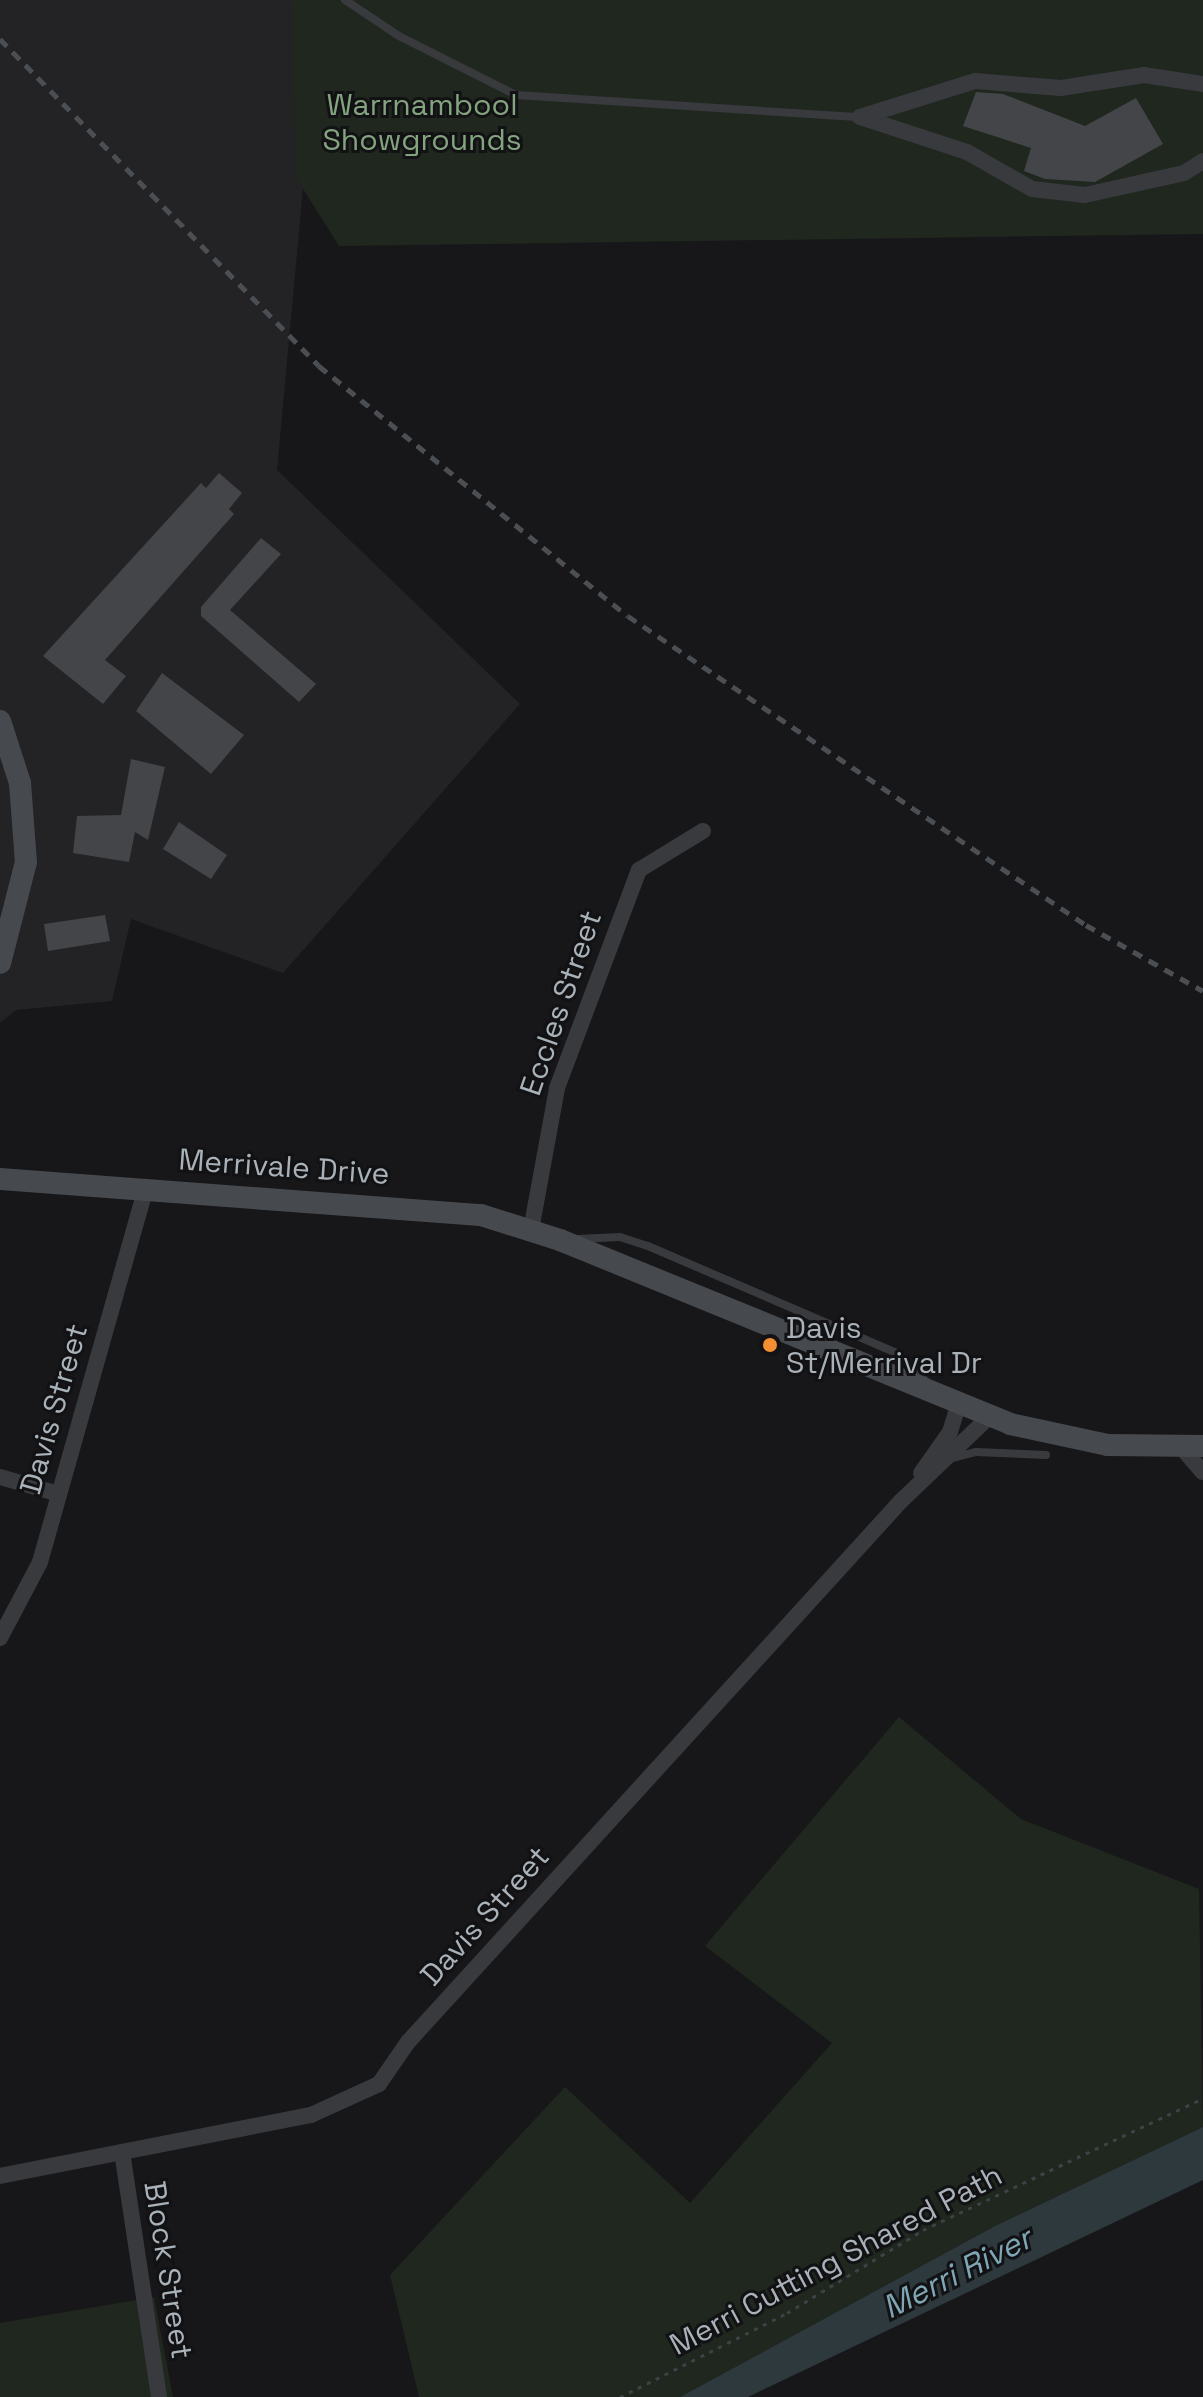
<!DOCTYPE html>
<style>
body{margin:0}
#map{position:relative;width:1203px;height:2397px;overflow:hidden;background:#171719;font-family:"Space Grotesk",sans-serif}
div>[style]{position:absolute}
[style*='--x']{left:calc(var(--x)*1px);top:calc(var(--y)*1px);width:calc(var(--w)*1px);rotate:calc(var(--a)*1deg)}
.built>*{inset:0;background:#232326}
.green>*{inset:0;background:#1f271f}
.water>*{inset:0;background:#2d393d}
.building>*{inset:0;background:#434549}
.path>*{height:3px;margin-top:-1.5px;transform-origin:0;background:repeating-linear-gradient(90deg,#3e4145 0 4px,transparent 0 10px)}
.lane>*{height:8px;margin:-4px;padding:0 4px;transform-origin:4px;border-radius:4px;background:#383a3e}
.street>*{height:16px;margin:-8px;padding:0 8px;transform-origin:8px;border-radius:8px;background:#383a3e}
.secondary>*{height:22px;margin:-11px;padding:0 11px;transform-origin:11px;border-radius:11px;background:#46494e}
.rail>*{height:5px;margin-top:-2.5px;transform-origin:0;background:repeating-linear-gradient(90deg,#4b4e53 0 10px,transparent 0 18px)}
.dots>*{width:22px;height:22px;translate:-50% -50%;box-sizing:border-box;border:4px solid #121214;border-radius:50%}
span{translate:-50% -50%;white-space:nowrap;text-align:center;line-height:1.15;-webkit-text-stroke:6px #121214;paint-order:stroke}
.park-label{font-size:30px;color:#84a480}
.street-label{font-size:30px;color:#a9b1b9}
.poi-label{font-size:30px;color:#a9b1b9}
.left{translate:0 -50%;text-align:left}
.water-label{font-size:32px;color:#7fa6b4;font-style:italic}
</style>
<div id="map">
<div class="built">
<div style="clip-path:polygon(0 0,296px 0,303px 188px,277px 470px,520px 704px,283px 973px,131px 919px,112px 1001px,16px 1010px,0 1023px)"></div>
</div>
<div class="green">
<div style="clip-path:polygon(291px 0,1203px 0,1203px 234px,339px 246px,295px 176px)"></div>
<div style="clip-path:polygon(899px 1717px,1021px 1819px,1199px 1889px,1203px 2127px,995px 2226px,680px 2397px,419px 2397px,390px 2275px,565px 2087px,690px 2203px,832px 2043px,705px 1946px)"></div>
<div style="clip-path:polygon(154px 2297px,173px 2397px,0 2397px,0 2323px)"></div>
</div>
<div class="water">
<div style="clip-path:polygon(1203px 2127px,1203px 2180px,748px 2397px,680px 2397px,995px 2226px)"></div>
</div>
<div class="building">
<div style="clip-path:polygon(976px 92px,1003px 94px,1085px 126px,1136px 98px,1163px 144px,1095px 182px,1045px 179px,1024px 171px,1031px 148px,963px 126px)"></div>
<div style="clip-path:polygon(219px 473px,242px 493px,229px 509px,234px 514px,105px 660px,126px 676px,103px 704px,43px 656px,201px 483px,206px 488px)"></div>
<div style="clip-path:polygon(261px 538px,281px 554px,230px 610px,316px 684px,299px 702px,201px 616px,201px 607px)"></div>
<div style="clip-path:polygon(162px 673px,244px 735px,211px 774px,136px 711px)"></div>
<div style="clip-path:polygon(131px 759px,165px 767px,148px 840px,135px 832px,129px 862px,73px 853px,77px 816px,121px 815px)"></div>
<div style="clip-path:polygon(179px 822px,227px 855px,211px 879px,163px 849px)"></div>
<div style="clip-path:polygon(105px 915px,110px 941px,48px 951px,44px 924px)"></div>
</div>
<div class="path">
<div style="--x:620;--y:2397;--w:187;--a:-26.7"></div>
<div style="--x:787;--y:2313;--w:159;--a:-31.4"></div>
<div style="--x:923;--y:2230;--w:310;--a:-25.2"></div>
</div>
<div class="lane">
<div style="--x:345;--y:0;--w:65;--a:33.7"></div>
<div style="--x:399;--y:36;--w:131;--a:26.8"></div>
<div style="--x:516;--y:95;--w:345;--a:3.7"></div>
<div style="--x:577;--y:1239;--w:43;--a:-2.7"></div>
<div style="--x:620;--y:1237;--w:29;--a:18"></div>
<div style="--x:648;--y:1246;--w:270;--a:23.3"></div>
<div style="--x:896;--y:1353;--w:44;--a:43.2"></div>
<div style="--x:952;--y:1458;--w:25;--a:-14"></div>
<div style="--x:976;--y:1452;--w:70;--a:2.5"></div>
</div>
<div class="street">
<div style="--x:860;--y:117;--w:113;--a:18.1"></div>
<div style="--x:967;--y:152;--w:75;--a:29.6"></div>
<div style="--x:1032;--y:189;--w:53;--a:6.5"></div>
<div style="--x:1085;--y:195;--w:101;--a:-12.5"></div>
<div style="--x:1184;--y:173;--w:22;--a:-32"></div>
<div style="--x:860;--y:117;--w:121;--a:-17.4"></div>
<div style="--x:975;--y:81;--w:86;--a:4.7"></div>
<div style="--x:1061;--y:88;--w:84;--a:-8.9"></div>
<div style="--x:1144;--y:75;--w:60;--a:8.7"></div>
<div style="--x:531;--y:1230;--w:144;--a:-79.6"></div>
<div style="--x:557;--y:1088;--w:233;--a:-69.4"></div>
<div style="--x:639;--y:870;--w:75;--a:-31.4"></div>
<div style="--x:1181;--y:1447;--w:33;--a:49"></div>
<div style="--x:921;--y:1473;--w:50;--a:-54.7"></div>
<div style="--x:950;--y:1432;--w:27;--a:-73"></div>
<div style="--x:0;--y:1477;--w:61;--a:16.1"></div>
<div style="--x:0;--y:1638;--w:86;--a:-62.2"></div>
<div style="--x:40;--y:1562;--w:389;--a:-74.2"></div>
<div style="--x:122;--y:2152;--w:248;--a:81.4"></div>
<div style="--x:0;--y:2176;--w:317;--a:-11.1"></div>
<div style="--x:311;--y:2115;--w:75;--a:-24.5"></div>
<div style="--x:379;--y:2084;--w:51;--a:-55.4"></div>
<div style="--x:408;--y:2042;--w:732;--a:-47.66"></div>
<div style="--x:901;--y:1501;--w:122;--a:-43.7"></div>
</div>
<div class="secondary">
<div style="--x:0;--y:721;--w:65;--a:72.1"></div>
<div style="--x:20;--y:783;--w:79;--a:85.7"></div>
<div style="--x:26;--y:862;--w:104;--a:104.4"></div>
<div style="--x:0;--y:1179;--w:482;--a:4.3"></div>
<div style="--x:481;--y:1215;--w:83;--a:17.6"></div>
<div style="--x:560;--y:1240;--w:486;--a:22.2"></div>
<div style="--x:1010;--y:1424;--w:100;--a:12.1"></div>
<div style="--x:1108;--y:1445;--w:95;--a:0.6"></div>
</div>
<div class="rail">
<div style="--x:0;--y:39;--w:457;--a:45.7"></div>
<div style="--x:319;--y:366;--w:397;--a:39"></div>
<div style="--x:628;--y:616;--w:552;--a:34.01"></div>
<div style="--x:1086;--y:925;--w:134;--a:29.4"></div>
</div>
<div class="dots">
<div style="left:770px;top:1345px;background:#f48e33"></div>
</div>
<div class="park-label">
<span style="left:422px;top:122px">Warrnambool<br>Showgrounds</span>
</div>
<div class="street-label">
<span style="left:561px;top:1003px;rotate:-71deg">Eccles Street</span>
<span style="left:284px;top:1167px;rotate:4deg">Merrivale Drive</span>
<span style="left:54px;top:1409px;rotate:-74deg">Davis Street</span>
<span style="left:485px;top:1916px;rotate:-48deg">Davis Street</span>
<span style="left:836px;top:2260px;rotate:-28deg">Merri Cutting Shared Path</span>
<span style="left:168px;top:2270px;rotate:81deg">Block Street</span>
</div>
<div class="poi-label">
<span class="left" style="left:786px;top:1345px">Davis<br>St/Merrival Dr</span>
</div>
<div class="water-label">
<span style="left:957px;top:2273px;rotate:-27deg">Merri River</span>
</div>
</div>
